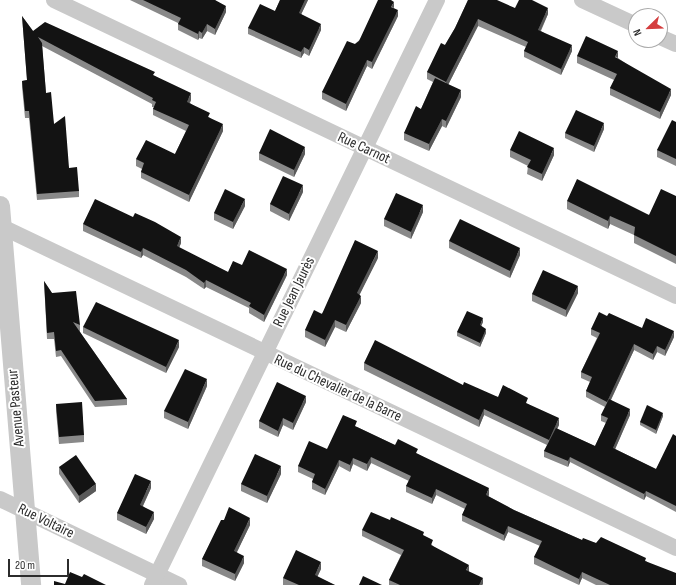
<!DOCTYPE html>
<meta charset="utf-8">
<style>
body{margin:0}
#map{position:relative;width:676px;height:585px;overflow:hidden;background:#fff;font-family:"Sofia Sans Condensed",sans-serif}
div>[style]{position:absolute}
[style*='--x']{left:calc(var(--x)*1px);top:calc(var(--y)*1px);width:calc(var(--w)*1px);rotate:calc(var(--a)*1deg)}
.minor>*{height:16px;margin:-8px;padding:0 8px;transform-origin:8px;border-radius:8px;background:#c9c9c9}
.tertiary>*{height:20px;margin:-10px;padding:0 10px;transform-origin:10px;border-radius:10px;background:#c9c9c9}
.wall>*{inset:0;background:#898989}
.shaded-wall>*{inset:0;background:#5a5a5a}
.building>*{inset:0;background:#131313}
span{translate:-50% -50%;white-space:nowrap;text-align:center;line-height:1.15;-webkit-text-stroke:4px #fff;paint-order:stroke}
.street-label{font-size:15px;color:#2c2c2c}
.north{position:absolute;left:628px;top:8px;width:40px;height:40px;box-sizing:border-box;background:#fff;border:1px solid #ababab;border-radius:50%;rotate:247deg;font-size:11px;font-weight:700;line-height:16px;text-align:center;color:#2c2c2c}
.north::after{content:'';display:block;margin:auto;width:14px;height:18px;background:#d43d3e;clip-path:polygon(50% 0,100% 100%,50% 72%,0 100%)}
.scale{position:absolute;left:8px;top:559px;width:61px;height:18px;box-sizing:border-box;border:2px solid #2c2c2c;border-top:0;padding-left:5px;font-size:12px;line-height:14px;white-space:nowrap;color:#2c2c2c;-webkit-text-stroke:3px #fff;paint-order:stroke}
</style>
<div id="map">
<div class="minor">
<div style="--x:54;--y:0;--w:689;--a:25.45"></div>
<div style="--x:582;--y:0;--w:60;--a:24.8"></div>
<div style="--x:660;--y:37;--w:17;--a:24"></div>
<div style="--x:0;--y:226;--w:749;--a:25.47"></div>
<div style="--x:0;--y:499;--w:199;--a:25.7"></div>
<div style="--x:152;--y:585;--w:651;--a:-64.03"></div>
</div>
<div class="tertiary">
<div style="--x:0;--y:206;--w:380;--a:85.3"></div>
</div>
<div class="wall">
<div style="clip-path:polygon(130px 0,215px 0,226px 12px,215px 35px,207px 31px,202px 39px,199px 38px,198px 40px,178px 30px,178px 23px)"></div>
<div style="clip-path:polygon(280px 0,308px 0,301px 14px,321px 30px,309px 56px,304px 53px,301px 58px,248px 34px,248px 28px,275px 11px)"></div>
<div style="clip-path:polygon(468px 0,548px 14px,541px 31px,572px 51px,561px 75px,524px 57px,524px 51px,526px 47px,478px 26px,448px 85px,461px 97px,446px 128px,442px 126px,429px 151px,404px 140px,404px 133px,421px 109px,433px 82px,427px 79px,427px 72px,445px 45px,455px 28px)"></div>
<div style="clip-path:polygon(394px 8px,398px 16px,372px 69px,367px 66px,346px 111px,322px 99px,322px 92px,355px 44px)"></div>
<div style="clip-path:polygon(22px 16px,33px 31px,155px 76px,191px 100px,190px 103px,210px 118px,223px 131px,189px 202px,141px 178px,141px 172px,142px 169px,136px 166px,136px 159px,175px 154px,186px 131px,153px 115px,153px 109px,154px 107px,152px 107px,152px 104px,42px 46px,46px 93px,54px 124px,69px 168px,79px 191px,79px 197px,37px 200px,29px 118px,25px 118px,22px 87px,22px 81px,27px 80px)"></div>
<div style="clip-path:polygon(577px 56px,618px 58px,671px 95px,660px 119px,610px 95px,610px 88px,614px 80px,577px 63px)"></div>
<div style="clip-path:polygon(676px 122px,676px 166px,657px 157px,657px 150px)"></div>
<div style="clip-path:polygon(604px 129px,594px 152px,565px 138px,565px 133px)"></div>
<div style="clip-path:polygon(510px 150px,554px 155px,542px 181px,527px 174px,528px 166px,510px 157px)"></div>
<div style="clip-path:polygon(259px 153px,305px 154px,294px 177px,259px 160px)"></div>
<div style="clip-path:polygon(303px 192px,289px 221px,270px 211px,270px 204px)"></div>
<div style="clip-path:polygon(676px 196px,676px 264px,634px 243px,634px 235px,610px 224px,608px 229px,567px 209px,567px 201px,649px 215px)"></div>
<div style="clip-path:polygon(245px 206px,233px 229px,214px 220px,214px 213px)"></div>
<div style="clip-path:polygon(423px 212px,411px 239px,384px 226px,384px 219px)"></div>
<div style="clip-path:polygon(83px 224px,181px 243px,179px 248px,228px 272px,287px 275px,264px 322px,249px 313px,249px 308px,206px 287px,204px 289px,186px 277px,143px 255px,141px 258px,83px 231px)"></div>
<div style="clip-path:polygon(449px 241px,520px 255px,510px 278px,449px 248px)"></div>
<div style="clip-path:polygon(378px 258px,359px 295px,361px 303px,346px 332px,335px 327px,325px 347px,305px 337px,305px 330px)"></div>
<div style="clip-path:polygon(44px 281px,52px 293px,80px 325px,80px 332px,127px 399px,127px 405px,95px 407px,61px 356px,56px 357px,54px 339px,47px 339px)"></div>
<div style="clip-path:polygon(578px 293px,566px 317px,532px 301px,532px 294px)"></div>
<div style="clip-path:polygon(607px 316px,642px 328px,674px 337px,665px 356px,657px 352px,653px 360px,634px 350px,611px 400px,630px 415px,615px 449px,656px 469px,676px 436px,676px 512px,646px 496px,644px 500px,570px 462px,568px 467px,544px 457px,544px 451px,547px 445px,484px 415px,479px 427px,364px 370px,364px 363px,498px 397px,528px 404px,559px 425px,557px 429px,595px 446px,606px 423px,601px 421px,601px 415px,605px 407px,586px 397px,586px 391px,590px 382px,581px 378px,581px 372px,597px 338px,591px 335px,591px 329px)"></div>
<div style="clip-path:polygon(483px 322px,481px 326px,486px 333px,480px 347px,457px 336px,457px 332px)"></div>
<div style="clip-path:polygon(83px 327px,179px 347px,166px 373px,83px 333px)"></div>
<div style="clip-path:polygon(207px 386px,188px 429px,164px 418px,164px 411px)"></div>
<div style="clip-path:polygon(306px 402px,293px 430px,283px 425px,278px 437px,259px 428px,259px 421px)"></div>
<div style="clip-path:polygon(56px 404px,84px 435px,84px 442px,59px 444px,56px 411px)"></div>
<div style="clip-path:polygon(663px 416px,656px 434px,640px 425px,640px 422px)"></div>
<div style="clip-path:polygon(357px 427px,395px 445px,418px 454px,489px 495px,488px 496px,514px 510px,582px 540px,596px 543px,646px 561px,676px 585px,596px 585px,582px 578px,579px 585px,534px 564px,534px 557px,540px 546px,508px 532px,504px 541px,462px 521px,462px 515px,465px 509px,436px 495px,432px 504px,406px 492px,406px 486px,409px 481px,371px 463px,367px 471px,353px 464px,350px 472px,339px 466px,325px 495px,312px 489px,312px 482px,313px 479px,298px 472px,298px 466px,327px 449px)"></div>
<div style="clip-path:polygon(59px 467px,96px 491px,79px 503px,59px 474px)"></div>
<div style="clip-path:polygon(281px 474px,267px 503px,241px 491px,241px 484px)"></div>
<div style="clip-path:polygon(151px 488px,143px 506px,154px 519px,146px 534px,117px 520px,117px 513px)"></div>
<div style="clip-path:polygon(224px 520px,250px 525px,237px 552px,244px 563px,235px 581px,202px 566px,202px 559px)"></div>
<div style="clip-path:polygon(362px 530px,424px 536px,433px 546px,469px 572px,483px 584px,482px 585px,389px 585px,389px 580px,401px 555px,362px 536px)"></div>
<div style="clip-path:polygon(321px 569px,317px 577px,335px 585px,283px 585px,283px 578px)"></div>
</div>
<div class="shaded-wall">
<div style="clip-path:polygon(305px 0,308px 0,299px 19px,299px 13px)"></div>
<div style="clip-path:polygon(394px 2px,394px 8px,391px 7px)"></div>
<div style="clip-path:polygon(226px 6px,226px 12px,215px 35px,215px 29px)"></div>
<div style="clip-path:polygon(548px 8px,548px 14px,538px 36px,538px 30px)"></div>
<div style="clip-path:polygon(398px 10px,398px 16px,372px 69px,372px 62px)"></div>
<div style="clip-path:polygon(478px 19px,478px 26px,446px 89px,446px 82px)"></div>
<div style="clip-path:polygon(207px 24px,207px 31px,202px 39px,202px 33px)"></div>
<div style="clip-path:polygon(321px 24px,321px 30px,309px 56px,309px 50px)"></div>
<div style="clip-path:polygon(199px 31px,199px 38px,198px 40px,198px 34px)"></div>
<div style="clip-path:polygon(572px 45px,572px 51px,561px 75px,561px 69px)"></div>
<div style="clip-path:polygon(304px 47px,304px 53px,301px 58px,301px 52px)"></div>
<div style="clip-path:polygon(618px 51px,618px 58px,615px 57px)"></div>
<div style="clip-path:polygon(367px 60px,367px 66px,346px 111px,346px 104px)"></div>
<div style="clip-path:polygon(671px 89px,671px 95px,660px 119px,660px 112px)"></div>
<div style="clip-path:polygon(461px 90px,461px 97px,446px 128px,446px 121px)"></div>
<div style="clip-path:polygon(191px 93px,191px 100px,187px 108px,187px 102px)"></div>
<div style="clip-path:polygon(442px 119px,442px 126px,429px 151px,429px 144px)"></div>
<div style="clip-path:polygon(604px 123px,604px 129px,594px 152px,594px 146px)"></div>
<div style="clip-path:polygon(223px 124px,223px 131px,189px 202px,189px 195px)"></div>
<div style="clip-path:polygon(305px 147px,305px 154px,294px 177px,294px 170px)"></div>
<div style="clip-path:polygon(554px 148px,554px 155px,542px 181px,542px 174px)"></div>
<div style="clip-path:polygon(303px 185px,303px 192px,289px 221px,289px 214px)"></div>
<div style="clip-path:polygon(245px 199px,245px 206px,233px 229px,233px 222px)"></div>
<div style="clip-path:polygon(423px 205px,423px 212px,411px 239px,411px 232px)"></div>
<div style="clip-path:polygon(610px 216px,610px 224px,608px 229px,608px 221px)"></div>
<div style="clip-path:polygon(181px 237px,181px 243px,177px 253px,177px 246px)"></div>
<div style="clip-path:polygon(143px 248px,143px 255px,141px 258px,141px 252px)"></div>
<div style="clip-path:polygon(520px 248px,520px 255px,510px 278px,510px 271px)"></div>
<div style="clip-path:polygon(378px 251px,378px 258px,357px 300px,357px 293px)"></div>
<div style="clip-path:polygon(287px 269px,287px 275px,264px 322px,264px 315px)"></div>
<div style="clip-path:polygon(206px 280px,206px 287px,204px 289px,204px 283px)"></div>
<div style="clip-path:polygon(578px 286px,578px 293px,566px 317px,566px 310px)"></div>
<div style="clip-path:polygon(361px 296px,361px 303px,346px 332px,346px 325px)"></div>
<div style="clip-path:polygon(483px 318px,483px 322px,480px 329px,480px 325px)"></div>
<div style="clip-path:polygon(335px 320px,335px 327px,325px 347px,325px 340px)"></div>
<div style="clip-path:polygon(486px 329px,486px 333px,480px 347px,480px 343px)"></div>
<div style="clip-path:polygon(674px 331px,674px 337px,665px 356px,665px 350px)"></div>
<div style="clip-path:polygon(179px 340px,179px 347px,166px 373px,166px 367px)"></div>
<div style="clip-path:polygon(634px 344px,634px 350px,607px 408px,607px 402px)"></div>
<div style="clip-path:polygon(657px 346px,657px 352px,653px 360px,653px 354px)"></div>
<div style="clip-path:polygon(207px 379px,207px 386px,188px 429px,188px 422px)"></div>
<div style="clip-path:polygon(306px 396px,306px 402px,293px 430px,293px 423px)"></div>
<div style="clip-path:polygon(484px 409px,484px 415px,479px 427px,479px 420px)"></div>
<div style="clip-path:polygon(630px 409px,630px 415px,613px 454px,613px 448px)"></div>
<div style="clip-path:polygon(663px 413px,663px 416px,656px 434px,656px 430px)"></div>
<div style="clip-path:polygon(283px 418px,283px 425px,278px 437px,278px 431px)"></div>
<div style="clip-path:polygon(559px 418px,559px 425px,549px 446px,549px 440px)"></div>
<div style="clip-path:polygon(371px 457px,371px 463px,367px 471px,367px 464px)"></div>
<div style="clip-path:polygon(570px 457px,570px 462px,568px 467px,568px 461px)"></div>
<div style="clip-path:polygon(353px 458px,353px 464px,350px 472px,350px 465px)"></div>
<div style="clip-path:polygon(339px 460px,339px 466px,325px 495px,325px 489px)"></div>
<div style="clip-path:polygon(281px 466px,281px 474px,267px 503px,267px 496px)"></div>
<div style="clip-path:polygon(151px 481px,151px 488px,140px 512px,140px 505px)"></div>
<div style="clip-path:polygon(96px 484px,96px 491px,79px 503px,79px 496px)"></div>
<div style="clip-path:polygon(489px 488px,489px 495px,486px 502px,486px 495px)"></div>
<div style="clip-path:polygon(436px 489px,436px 495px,432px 504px,432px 498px)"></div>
<div style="clip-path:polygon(646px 491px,646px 496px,644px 500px,644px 494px)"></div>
<div style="clip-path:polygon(154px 512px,154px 519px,146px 534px,146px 527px)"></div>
<div style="clip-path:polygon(250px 518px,250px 525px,234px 558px,234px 551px)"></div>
<div style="clip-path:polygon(508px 526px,508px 532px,504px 541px,504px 535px)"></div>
<div style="clip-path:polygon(244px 556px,244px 563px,235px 581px,235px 574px)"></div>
<div style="clip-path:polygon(321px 562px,321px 569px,315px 582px,315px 575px)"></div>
<div style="clip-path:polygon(469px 565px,469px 572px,466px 570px)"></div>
<div style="clip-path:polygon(582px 572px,582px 578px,579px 585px,579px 579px)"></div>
<div style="clip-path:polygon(483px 578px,483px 584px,482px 585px,479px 585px)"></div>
</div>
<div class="building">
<div style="clip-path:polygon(143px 0,215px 0,226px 6px,215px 29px,207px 24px,202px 33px,199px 31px,198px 34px,178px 24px,181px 18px)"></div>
<div style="clip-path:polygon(280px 0,305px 0,299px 13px,321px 24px,309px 50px,304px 47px,301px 52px,248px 28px,260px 4px,275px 11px)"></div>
<div style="clip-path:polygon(378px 0,391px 0,394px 2px,391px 7px,398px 10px,372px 62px,367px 60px,346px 104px,322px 92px,347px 41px,355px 44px,359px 41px)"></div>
<div style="clip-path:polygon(468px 0,497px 0,515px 8px,519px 0,532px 0,548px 8px,538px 30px,572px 45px,561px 69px,524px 51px,528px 42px,478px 19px,446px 82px,427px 72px,441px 43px,445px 45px,455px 28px)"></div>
<div style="clip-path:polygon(22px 16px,33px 31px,45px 22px,155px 72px,153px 75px,191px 93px,187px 102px,210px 113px,208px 117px,223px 124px,189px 195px,141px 172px,144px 163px,136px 159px,146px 140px,175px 154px,189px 125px,153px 109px,156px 102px,152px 100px,153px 98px,38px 37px,42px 43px,46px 93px,51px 92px,54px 124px,65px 116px,69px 168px,77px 167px,79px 191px,37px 194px,29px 111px,25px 111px,22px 81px,27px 80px)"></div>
<div style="clip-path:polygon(586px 36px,618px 51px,615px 57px,671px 89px,660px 112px,610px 88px,617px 74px,577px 56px)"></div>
<div style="clip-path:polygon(435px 78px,461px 90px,446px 121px,442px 119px,429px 144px,404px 133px,416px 106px,421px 109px)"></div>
<div style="clip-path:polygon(576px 110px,604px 123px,594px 146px,565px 133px)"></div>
<div style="clip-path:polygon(672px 120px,676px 122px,676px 159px,657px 150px)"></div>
<div style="clip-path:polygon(270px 129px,305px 147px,294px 170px,259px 153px)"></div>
<div style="clip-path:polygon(519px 131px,554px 148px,542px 174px,527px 167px,531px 160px,510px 150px)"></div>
<div style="clip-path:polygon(283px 176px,303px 185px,289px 214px,270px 204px)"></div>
<div style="clip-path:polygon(577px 179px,649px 215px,661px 189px,676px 196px,676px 256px,634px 235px,635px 227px,610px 216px,608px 221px,567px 201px)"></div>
<div style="clip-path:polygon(225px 189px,245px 199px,233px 222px,214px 213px)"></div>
<div style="clip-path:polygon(396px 193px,423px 205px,411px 232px,384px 219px)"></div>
<div style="clip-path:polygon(95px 199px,133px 217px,135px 213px,155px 222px,181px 237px,177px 246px,228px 272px,233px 261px,242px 265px,249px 250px,287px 269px,264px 315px,249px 306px,251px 303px,206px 280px,204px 283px,186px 270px,143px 248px,141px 252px,83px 224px)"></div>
<div style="clip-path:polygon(460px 219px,520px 248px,510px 271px,449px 241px)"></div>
<div style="clip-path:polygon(355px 240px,378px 251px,357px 293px,361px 296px,346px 325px,335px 320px,325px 340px,305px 330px,314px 310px,322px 314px)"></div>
<div style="clip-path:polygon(543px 270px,578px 286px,566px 310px,532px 294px)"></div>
<div style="clip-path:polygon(44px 281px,52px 293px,76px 291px,80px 325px,73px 322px,127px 399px,95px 401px,61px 350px,56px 351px,54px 332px,47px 333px)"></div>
<div style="clip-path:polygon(96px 302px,179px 340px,166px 367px,83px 327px)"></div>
<div style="clip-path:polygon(467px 311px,483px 318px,480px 325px,486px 329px,480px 343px,457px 332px)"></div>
<div style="clip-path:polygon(599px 312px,607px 316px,609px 313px,642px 328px,646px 318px,674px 331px,665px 350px,657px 346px,653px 354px,634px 344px,607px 402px,586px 391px,592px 377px,581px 372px,600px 333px,591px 329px)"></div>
<div style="clip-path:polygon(375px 340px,463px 385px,464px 382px,498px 397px,503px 385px,528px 398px,526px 403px,559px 418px,549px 440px,484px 409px,479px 420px,364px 363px)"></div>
<div style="clip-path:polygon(185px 369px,207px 379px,188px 422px,164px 411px)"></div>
<div style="clip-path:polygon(277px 382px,306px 396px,293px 423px,283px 418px,278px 431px,259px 421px)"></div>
<div style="clip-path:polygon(609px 399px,630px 409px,613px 448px,656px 469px,673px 434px,676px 436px,676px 506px,646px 491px,644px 494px,570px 457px,568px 461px,544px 451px,556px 428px,595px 446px,608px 418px,601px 415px)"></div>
<div style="clip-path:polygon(82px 402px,84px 435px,59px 437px,56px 404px)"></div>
<div style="clip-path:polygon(647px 405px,663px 413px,656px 430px,640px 422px)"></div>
<div style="clip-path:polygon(343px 415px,357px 421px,355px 426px,395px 445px,398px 439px,418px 449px,416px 453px,489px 488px,486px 495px,514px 510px,582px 540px,583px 538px,596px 543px,601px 537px,646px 558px,645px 561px,676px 573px,676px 585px,610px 585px,582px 572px,579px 579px,534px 557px,542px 541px,508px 526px,504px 535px,462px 515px,467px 504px,436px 489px,432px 498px,406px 486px,411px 476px,371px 457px,367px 464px,353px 458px,350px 465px,339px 460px,325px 489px,312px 482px,315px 474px,298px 466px,309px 441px,327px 449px)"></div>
<div style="clip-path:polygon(255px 454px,281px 466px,267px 496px,241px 484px)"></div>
<div style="clip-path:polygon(76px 455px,96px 484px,79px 496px,59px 467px)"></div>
<div style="clip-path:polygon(135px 474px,151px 481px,140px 505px,154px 512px,146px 527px,117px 513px)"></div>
<div style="clip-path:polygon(229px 507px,250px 518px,234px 551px,244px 556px,235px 574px,202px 559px,221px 520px,224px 520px)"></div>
<div style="clip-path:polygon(371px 512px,390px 520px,391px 517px,424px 532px,423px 535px,433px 540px,431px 545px,469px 565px,466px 570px,483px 578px,479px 585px,400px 585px,389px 580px,404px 550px,362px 530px)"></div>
<div style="clip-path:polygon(296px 550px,321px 562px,315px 575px,335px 585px,299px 585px,283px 578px)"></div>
<div style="clip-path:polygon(70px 572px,82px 577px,84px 574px,106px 585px,54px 585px,54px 581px,65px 584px)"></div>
<div style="clip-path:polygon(363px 576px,382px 585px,359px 585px)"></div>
</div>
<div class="street-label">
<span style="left:364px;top:148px;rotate:25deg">Rue Carnot</span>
<span style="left:294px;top:292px;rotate:-64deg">Rue Jean Jaurès</span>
<span style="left:338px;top:388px;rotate:25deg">Rue du Chevalier de la Barre</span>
<span style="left:16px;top:408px;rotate:-95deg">Avenue Pasteur</span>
<span style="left:46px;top:521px;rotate:26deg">Rue Voltaire</span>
</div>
<div class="north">N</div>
<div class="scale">20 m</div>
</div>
